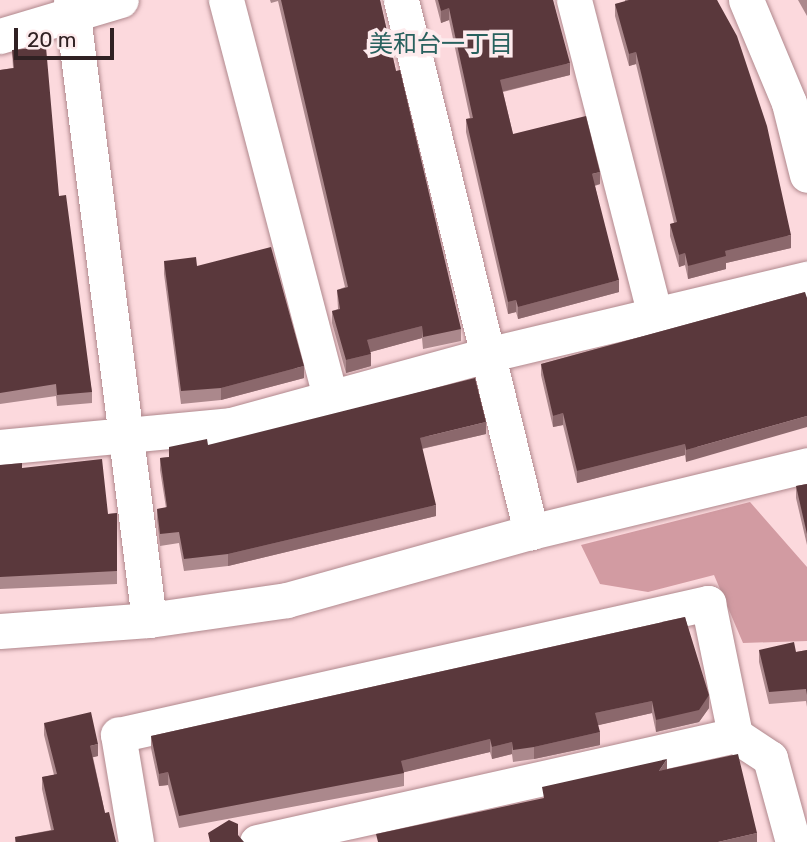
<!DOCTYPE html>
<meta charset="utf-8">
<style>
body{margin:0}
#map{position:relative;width:807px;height:842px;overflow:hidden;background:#fcd9dd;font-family:Rubik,"Noto Sans JP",sans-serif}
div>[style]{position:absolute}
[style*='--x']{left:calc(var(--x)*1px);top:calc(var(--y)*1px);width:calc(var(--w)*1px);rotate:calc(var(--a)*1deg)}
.forest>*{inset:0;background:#d29ba2}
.roads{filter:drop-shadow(0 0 2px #b0888d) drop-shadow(0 0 2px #b0888d)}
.minor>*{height:35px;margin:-17.5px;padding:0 17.5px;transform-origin:17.5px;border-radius:17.5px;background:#fff}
.wall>*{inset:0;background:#ab888c}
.shaded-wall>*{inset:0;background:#8b686c}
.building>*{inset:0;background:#5a383c}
span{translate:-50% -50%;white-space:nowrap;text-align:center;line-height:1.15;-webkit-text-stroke:7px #fdebed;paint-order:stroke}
.neighbourhood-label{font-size:24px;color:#28615e}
.scale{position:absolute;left:14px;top:28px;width:100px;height:32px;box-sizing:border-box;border:4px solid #302123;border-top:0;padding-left:9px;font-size:21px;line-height:24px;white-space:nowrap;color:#302123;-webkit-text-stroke:5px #fdebed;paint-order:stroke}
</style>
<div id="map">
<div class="forest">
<div style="clip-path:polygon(750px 502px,807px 567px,807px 641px,743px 643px,714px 575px,648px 592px,600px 584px,581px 545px)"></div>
</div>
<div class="roads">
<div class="minor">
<div style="--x:71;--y:0;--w:625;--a:82.83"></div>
<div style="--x:226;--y:0;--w:414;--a:75.3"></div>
<div style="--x:401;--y:0;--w:548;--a:76.27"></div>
<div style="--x:574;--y:0;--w:326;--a:75.6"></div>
<div style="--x:746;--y:0;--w:112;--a:67.3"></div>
<div style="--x:789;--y:103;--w:74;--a:76"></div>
<div style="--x:0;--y:36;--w:126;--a:-16.6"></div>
<div style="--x:0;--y:447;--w:232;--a:-5.4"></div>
<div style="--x:231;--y:425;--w:270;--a:-15.3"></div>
<div style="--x:491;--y:354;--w:325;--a:-13.4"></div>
<div style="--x:0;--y:631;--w:149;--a:-4.2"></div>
<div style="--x:149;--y:620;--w:139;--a:-8.2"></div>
<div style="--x:287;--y:600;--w:253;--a:-15.6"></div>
<div style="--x:531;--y:532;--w:284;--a:-13.6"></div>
<div style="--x:136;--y:842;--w:109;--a:-99.5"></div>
<div style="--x:118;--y:735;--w:605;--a:-12.61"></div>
<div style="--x:708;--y:603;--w:135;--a:78.4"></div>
<div style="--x:257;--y:842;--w:490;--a:-12.6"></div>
<div style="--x:735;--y:735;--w:42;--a:33.3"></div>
<div style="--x:770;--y:758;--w:87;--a:74.7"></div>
</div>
</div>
<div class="wall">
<div style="clip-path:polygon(270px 0,380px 0,396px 71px,461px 329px,461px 341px,423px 349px,422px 338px,370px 352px,371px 366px,346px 373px,332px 323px,332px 311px,338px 309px,337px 290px,345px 287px,278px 1px,271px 3px)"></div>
<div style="clip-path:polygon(435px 0,553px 0,570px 75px,503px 92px,513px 134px,600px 184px,595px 186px,619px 292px,518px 319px,516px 312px,508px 314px,466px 132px,466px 119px,470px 118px,449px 20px,441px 23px)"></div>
<div style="clip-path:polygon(625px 0,717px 0,791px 248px,726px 263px,726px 269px,688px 279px,685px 265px,679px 267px,670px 236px,670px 224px,674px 223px,636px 64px,629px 66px,615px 16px,615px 4px,625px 2px)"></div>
<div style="clip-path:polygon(798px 0,807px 0,807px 16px)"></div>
<div style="clip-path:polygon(12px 50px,59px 196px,92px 392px,92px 403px,57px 406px,56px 396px,0 404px,0 70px,13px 68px)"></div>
<div style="clip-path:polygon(164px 261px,197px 266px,304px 378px,221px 400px,181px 404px,164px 274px)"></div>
<div style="clip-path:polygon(805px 292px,686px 462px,685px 455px,577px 483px,563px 425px,553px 427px,541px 375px,541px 364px)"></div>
<div style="clip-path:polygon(486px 434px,422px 449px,436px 516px,228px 566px,184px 571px,179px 543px,160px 546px,157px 520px,157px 509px,166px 508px,160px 470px,160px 458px,169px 457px,208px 445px)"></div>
<div style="clip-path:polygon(0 465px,22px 468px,108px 514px,117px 513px,117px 584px,0 589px)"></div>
<div style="clip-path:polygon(807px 484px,807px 545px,796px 498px,796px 486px)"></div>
<div style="clip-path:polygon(685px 617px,709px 708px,699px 722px,656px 732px,652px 713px,598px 725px,600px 745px,534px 759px,513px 762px,512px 754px,492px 759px,490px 752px,404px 772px,404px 786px,179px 828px,168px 785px,159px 786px,151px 748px,151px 736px)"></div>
<div style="clip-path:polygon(759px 650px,796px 652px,807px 650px,807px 707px,806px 701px,769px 704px,759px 662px)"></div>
<div style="clip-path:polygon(44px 723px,98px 756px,93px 757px,105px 813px,116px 842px,15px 842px,15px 837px,51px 830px,42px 789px,42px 777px,54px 775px,44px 735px)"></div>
</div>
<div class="shaded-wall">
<div style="clip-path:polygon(449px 8px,449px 20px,441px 23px,441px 11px)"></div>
<div style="clip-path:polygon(636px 52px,636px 64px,629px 66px,629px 54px)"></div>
<div style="clip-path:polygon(570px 63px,570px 75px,500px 92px,500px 80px)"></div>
<div style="clip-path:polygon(600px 172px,600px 184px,592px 186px,592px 174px)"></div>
<div style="clip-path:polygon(791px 235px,791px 248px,726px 263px,726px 269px,688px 279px,688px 266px,725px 251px)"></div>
<div style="clip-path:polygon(685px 253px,685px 265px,679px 267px,679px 255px)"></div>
<div style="clip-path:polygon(619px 280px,619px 292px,518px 319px,518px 307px)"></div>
<div style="clip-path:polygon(516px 300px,516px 312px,508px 314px,508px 302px)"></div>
<div style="clip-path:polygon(422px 326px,422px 338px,367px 353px,367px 340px)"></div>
<div style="clip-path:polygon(371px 354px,371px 366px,346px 373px,346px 360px)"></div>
<div style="clip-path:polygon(304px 366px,304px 378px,221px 400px,221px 388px)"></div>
<div style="clip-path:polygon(563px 413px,563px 425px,553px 427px,553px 416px)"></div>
<div style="clip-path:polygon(807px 416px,807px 427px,686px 462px,686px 450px)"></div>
<div style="clip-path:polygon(486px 422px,486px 434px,420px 449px,420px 438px)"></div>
<div style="clip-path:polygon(685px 444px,685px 455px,577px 483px,577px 471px)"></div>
<div style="clip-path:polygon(436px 505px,436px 516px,228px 566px,228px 554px)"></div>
<div style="clip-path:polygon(709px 695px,709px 708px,699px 722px,656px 732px,656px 720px)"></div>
<div style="clip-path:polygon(652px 701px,652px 713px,595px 726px,595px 713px)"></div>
<div style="clip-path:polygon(600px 732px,600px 745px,534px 759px,534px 747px)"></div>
<div style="clip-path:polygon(490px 739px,490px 752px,401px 773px,401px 761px)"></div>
<div style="clip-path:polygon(512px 742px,512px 754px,492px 759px,492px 747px)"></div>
<div style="clip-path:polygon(98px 744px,98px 756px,90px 758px,90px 746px)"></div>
<div style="clip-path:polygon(667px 759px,667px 771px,659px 771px)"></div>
<div style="clip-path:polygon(168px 772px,168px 785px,159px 786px,159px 774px)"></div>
<div style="clip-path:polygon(757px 833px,757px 842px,718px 842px)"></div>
</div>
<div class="building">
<div style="clip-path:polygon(281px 0,380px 0,396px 71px,400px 70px,461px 329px,423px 337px,422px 326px,367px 340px,371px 354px,346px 360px,332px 311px,340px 309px,337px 290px,348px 287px)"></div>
<div style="clip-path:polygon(438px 0,553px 0,570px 63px,500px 80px,513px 134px,586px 116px,600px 172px,592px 174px,619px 280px,518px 307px,516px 300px,508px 302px,466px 119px,473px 118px,449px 8px,441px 11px)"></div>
<div style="clip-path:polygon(629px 0,717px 0,737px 36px,767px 126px,791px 235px,725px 251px,726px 256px,688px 266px,685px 253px,679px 255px,670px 224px,677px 222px,636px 52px,629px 54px,615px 4px)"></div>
<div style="clip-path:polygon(46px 47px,59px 196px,66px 195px,92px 392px,57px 395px,56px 384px,0 393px,0 70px,14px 68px,12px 50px)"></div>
<div style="clip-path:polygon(271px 247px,304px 366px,221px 388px,181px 391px,164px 261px,196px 257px,197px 266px)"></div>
<div style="clip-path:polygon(805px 292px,807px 298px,807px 416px,686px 450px,685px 444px,577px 471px,563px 413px,553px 416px,541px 364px)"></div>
<div style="clip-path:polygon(475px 378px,486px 422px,420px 438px,436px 505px,228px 554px,184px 559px,179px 532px,160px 534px,157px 509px,167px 507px,160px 458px,169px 457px,169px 447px,207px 439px,208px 445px)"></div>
<div style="clip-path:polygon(102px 459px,108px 514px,117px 513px,117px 571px,0 577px,0 465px,22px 463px,22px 468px)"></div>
<div style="clip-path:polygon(807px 484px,807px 534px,796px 486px)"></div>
<div style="clip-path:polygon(685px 617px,709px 695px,699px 710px,656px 720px,652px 701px,595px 713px,600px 732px,534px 747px,513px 750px,512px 742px,492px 747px,490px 739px,401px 761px,404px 773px,179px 816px,168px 772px,159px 774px,151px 736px)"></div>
<div style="clip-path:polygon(794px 642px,796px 652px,807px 650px,807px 695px,806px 689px,769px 692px,759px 650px)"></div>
<div style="clip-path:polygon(91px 712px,98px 744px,90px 746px,105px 813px,109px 812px,116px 842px,16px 842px,15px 837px,54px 830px,42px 777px,57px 774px,44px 723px)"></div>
<div style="clip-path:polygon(738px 754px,757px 833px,718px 842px,378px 842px,376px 834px,544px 798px,542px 787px,667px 759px,659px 771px)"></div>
<div style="clip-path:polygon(229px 820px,238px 824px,238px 835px,244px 842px,210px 842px,208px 833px)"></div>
</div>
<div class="neighbourhood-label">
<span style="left:441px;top:45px">美和台一丁目</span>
</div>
<div class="scale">20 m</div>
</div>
